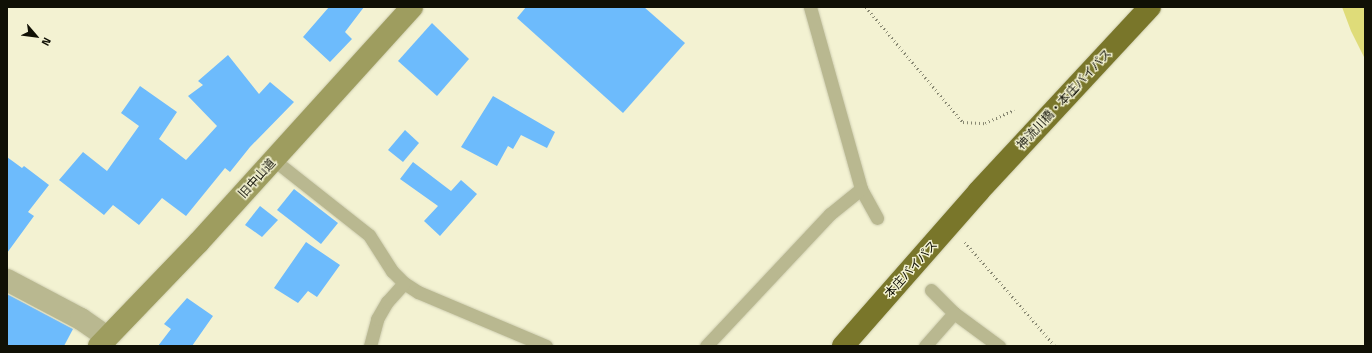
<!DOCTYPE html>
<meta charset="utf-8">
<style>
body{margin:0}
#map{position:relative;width:1372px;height:353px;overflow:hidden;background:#f3f2d2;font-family:"Titillium Web","Noto Sans JP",sans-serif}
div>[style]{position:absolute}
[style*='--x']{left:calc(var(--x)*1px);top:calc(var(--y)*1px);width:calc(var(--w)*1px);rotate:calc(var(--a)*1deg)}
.water>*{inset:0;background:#dfdc79}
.building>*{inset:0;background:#6dbbfc}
.path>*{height:2.5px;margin-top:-1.25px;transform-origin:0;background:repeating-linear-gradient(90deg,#888872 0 1px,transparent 0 4px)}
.roads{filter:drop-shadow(0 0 1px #cfceb1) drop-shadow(0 0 1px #cfceb1)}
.lane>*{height:13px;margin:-6.5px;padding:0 6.5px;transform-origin:6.5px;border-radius:6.5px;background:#b9b890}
.street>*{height:22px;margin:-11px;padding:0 11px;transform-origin:11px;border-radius:11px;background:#b9b890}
.secondary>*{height:22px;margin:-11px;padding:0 11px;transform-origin:11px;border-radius:11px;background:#9e9d5f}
.highway>*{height:22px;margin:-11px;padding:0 11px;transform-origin:11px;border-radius:11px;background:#79762a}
span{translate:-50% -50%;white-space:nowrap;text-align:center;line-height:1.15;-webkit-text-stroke:3px #f3f2d2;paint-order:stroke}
.street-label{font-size:12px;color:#101005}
.frame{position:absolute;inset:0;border:8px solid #101005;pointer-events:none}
.north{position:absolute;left:16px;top:16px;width:40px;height:40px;-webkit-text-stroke:3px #f3f2d2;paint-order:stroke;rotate:118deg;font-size:11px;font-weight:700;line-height:16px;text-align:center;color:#101005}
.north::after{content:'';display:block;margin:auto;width:14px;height:18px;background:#101005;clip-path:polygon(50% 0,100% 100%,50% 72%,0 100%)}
</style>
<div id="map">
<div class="water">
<div style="clip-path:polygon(1342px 7px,1365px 7px,1365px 59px,1351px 31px)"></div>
</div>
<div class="building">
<div style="clip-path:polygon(329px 7px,364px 7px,345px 32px,352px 39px,330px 62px,303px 37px)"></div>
<div style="clip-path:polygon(526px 7px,644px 7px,685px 43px,623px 113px,517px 18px)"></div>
<div style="clip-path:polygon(432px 23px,469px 59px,437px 96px,398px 61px)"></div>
<div style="clip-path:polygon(228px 55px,259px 94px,270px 82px,294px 102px,250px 147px,230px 172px,225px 168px,186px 216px,162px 198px,139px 225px,113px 205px,104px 215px,59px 180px,83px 152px,107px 171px,139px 126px,121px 113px,140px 86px,177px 112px,159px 139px,186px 160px,217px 126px,188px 96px,203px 85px,198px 81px)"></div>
<div style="clip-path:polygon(493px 96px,555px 132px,547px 148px,521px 135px,513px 149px,508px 146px,497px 166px,461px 147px)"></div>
<div style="clip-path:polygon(405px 130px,419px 143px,403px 162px,388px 150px)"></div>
<div style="clip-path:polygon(7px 157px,22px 168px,24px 166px,49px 185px,28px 212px,34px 216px,7px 253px)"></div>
<div style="clip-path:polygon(413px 162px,451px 191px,461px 180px,477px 194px,440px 236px,424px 221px,438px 206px,400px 179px)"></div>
<div style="clip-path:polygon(294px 189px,338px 223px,321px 244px,277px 210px)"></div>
<div style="clip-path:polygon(260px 206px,278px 220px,262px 237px,245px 225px)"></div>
<div style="clip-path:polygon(306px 242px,340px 265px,317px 297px,308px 291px,298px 303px,274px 288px)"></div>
<div style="clip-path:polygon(7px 294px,73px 329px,64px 346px,7px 346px)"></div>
<div style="clip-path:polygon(187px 298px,213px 316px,192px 346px,158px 346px,171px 329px,164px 324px)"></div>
</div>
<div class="path">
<div style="--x:866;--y:7;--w:150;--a:49.9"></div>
<div style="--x:963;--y:122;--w:22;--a:3"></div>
<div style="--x:985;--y:123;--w:32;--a:-24"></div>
<div style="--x:965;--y:242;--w:138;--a:49.1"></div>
</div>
<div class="roads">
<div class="lane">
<div style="--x:810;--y:7;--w:189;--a:74.3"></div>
<div style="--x:861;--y:189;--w:33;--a:61"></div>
<div style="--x:274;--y:160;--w:121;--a:38.3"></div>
<div style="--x:369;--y:235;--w:43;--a:57.4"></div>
<div style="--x:392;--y:271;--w:17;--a:45"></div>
<div style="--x:404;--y:283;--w:17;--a:33"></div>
<div style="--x:418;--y:292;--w:139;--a:22.9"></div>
<div style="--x:931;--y:290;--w:33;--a:45"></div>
<div style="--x:954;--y:313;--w:56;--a:36.3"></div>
<div style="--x:370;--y:346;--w:28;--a:-75"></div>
<div style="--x:377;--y:319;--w:20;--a:-60"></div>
<div style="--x:387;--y:302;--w:25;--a:-48"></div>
<div style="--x:706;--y:346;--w:181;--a:-46.8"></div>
<div style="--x:830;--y:214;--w:40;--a:-39"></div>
<div style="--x:925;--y:346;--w:44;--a:-48.7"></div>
</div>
<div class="street">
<div style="--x:7;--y:280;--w:84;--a:27.8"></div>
<div style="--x:81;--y:319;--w:32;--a:35"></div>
</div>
<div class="secondary">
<div style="--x:99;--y:346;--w:144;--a:-46.1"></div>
<div style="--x:199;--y:242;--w:317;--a:-47.8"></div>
</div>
<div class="highway">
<div style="--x:843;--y:346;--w:206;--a:-48.7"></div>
<div style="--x:979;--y:191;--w:251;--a:-47.1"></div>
</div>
</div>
<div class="street-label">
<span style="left:1064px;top:99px;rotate:-47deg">神流川橋・本庄バイパス</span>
<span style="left:257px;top:178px;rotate:-48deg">旧中山道</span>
<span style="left:911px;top:269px;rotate:-48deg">本庄バイパス</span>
</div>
<div class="frame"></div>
<div class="north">N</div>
</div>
